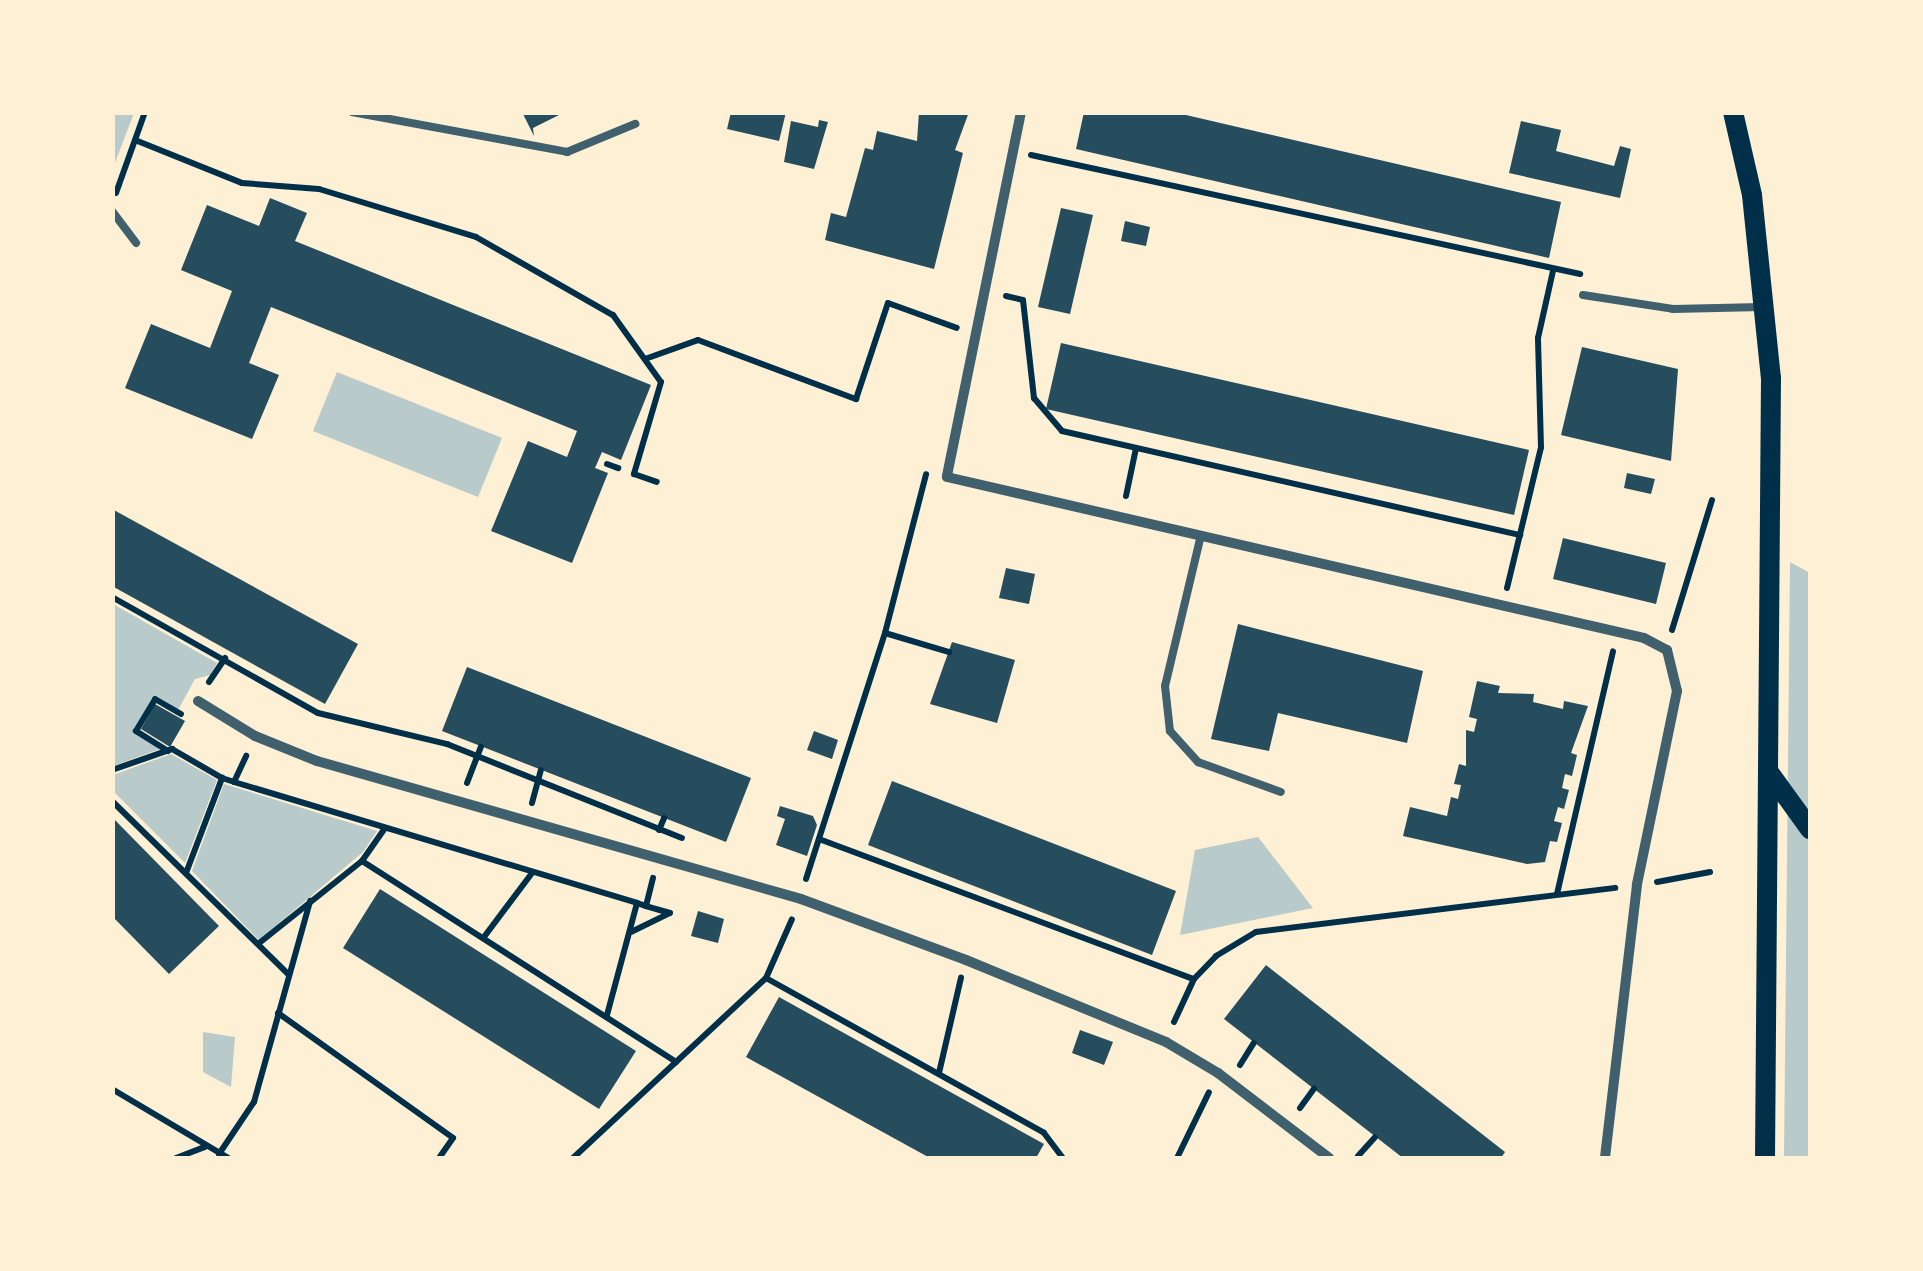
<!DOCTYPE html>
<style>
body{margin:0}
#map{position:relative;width:1923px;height:1271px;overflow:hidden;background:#fdf0d5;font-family:"Source Sans 3",sans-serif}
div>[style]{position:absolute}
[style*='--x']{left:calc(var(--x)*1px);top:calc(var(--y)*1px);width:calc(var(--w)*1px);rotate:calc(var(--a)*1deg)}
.green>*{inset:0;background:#b9caca}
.building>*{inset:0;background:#264d5e}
.path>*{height:6px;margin:-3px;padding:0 3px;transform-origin:3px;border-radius:3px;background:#003049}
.service>*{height:8px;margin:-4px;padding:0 4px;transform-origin:4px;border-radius:4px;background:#3f606c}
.minor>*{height:10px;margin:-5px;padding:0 5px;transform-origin:5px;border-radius:5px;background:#3f606c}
.secondary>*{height:20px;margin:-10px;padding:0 10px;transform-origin:10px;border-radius:10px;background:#003049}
span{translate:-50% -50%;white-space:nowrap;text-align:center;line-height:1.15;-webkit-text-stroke:10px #fdf0d5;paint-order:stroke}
.frame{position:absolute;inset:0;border:115px solid #fdf0d5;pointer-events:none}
</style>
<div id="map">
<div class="green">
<div style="clip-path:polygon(113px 112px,134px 113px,113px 168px,112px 113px)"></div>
<div style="clip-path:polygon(337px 372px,502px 438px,478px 497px,313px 431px)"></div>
<div style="clip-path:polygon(1790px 562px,1810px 573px,1810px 1158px,1784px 1158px)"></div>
<div style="clip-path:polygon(113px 604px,217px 663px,210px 675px,195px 679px,178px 710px,154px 695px,133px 733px,160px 749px,113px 766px)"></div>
<div style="clip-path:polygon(171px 754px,217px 780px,185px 863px,113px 791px,113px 775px)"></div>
<div style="clip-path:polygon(224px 784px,377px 831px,363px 852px,259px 940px,192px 871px)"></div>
<div style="clip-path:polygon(1258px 837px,1313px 908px,1180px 935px,1195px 850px)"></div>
<div style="clip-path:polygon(203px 1032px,235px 1037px,231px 1087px,203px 1072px)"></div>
</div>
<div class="building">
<div style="clip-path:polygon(522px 112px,565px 112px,533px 128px,534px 136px)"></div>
<div style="clip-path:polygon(731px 112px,786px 112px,779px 141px,727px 129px)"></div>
<div style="clip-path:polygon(919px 112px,969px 112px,955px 150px,963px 153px,934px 269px,825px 240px,831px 213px,846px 217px,865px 148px,873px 150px,877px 131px,917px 141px)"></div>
<div style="clip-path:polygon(1084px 112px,1173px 112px,1561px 202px,1549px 258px,1076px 149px)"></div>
<div style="clip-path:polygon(819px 120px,828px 122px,814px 169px,784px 162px,791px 121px,818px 127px)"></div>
<div style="clip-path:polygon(1521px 121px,1561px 130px,1556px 151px,1614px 166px,1620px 146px,1631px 149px,1620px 198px,1509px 173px)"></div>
<div style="clip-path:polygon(270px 198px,307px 213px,295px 241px,651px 385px,621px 460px,602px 452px,595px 468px,608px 473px,572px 563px,491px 531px,528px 441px,567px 457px,577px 431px,271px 307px,249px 363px,279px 375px,252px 439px,125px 388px,151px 324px,210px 348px,232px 291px,181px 270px,207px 205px,259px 226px)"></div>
<div style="clip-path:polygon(1061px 208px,1093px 215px,1070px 314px,1038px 307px)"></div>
<div style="clip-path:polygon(1125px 221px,1150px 227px,1146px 246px,1121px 241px)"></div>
<div style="clip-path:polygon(1061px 343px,1529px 450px,1514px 515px,1046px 409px)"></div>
<div style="clip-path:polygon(1582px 347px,1678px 369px,1671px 461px,1561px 435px)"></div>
<div style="clip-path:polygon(1627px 473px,1655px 479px,1651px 494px,1624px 488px)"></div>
<div style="clip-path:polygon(112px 509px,358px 644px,325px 704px,112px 586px)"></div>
<div style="clip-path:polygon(1563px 538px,1666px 563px,1656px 604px,1553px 579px)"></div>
<div style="clip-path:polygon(1006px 568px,1035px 574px,1029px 604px,999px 598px)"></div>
<div style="clip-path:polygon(1238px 624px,1423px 671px,1407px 743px,1278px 713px,1269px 751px,1211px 739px)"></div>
<div style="clip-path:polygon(952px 642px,1015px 660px,997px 723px,930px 704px)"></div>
<div style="clip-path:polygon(467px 667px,751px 778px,726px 842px,442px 731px)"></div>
<div style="clip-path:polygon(1477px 681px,1500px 686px,1498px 693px,1534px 694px,1533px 702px,1563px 709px,1564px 701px,1588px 706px,1571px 753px,1577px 755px,1572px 776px,1565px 774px,1562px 788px,1569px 790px,1564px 809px,1558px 807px,1554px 821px,1562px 823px,1557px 842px,1550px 841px,1545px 862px,1527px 864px,1403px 836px,1410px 807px,1447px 816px,1451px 797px,1458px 799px,1461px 785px,1454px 784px,1459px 764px,1466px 766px,1466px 730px,1474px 732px,1477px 719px,1469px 717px)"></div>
<div style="clip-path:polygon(155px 704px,185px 721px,170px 747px,141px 729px)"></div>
<div style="clip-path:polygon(814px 731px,838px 740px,832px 759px,807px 750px)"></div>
<div style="clip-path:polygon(892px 781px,1176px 891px,1152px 955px,868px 845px)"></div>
<div style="clip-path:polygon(780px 806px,813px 816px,817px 825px,807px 856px,776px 845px,785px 819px,777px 816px)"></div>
<div style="clip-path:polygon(112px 817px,219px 926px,169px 974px,112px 916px)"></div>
<div style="clip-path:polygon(380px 889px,636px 1051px,599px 1109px,343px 948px)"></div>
<div style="clip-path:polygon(698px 911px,724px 919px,718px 943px,691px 936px)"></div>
<div style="clip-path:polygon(1266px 965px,1505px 1152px,1501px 1158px,1403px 1158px,1224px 1019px)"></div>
<div style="clip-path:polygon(779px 997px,1044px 1144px,1036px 1158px,930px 1158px,746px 1057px)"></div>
<div style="clip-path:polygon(1080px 1030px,1113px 1042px,1104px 1065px,1072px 1053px)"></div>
</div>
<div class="path">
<div style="--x:135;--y:140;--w:115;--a:21.9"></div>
<div style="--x:242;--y:183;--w:77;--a:4.5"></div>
<div style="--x:319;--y:189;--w:164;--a:17"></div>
<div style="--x:476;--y:237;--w:158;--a:29.7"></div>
<div style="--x:613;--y:315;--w:82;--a:54.4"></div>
<div style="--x:661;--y:382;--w:96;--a:106.4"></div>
<div style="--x:634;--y:474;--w:24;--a:19"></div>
<div style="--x:1031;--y:155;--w:562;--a:12.23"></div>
<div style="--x:116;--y:193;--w:86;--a:-70.3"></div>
<div style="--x:1006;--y:296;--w:17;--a:13"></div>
<div style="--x:1023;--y:300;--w:99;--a:83.6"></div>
<div style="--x:1034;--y:398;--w:43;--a:49.7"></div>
<div style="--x:1062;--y:431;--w:470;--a:12.8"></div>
<div style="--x:645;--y:359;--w:56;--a:-19.7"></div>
<div style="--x:698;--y:340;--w:169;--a:20.5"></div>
<div style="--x:856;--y:399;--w:101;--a:-71.6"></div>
<div style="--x:888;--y:303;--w:73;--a:19.9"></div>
<div style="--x:607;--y:464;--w:12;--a:20"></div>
<div style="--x:1126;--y:496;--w:49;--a:-78.2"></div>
<div style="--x:1507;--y:588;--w:145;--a:-76.4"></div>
<div style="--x:1541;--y:447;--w:109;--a:-91.6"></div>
<div style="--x:1538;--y:338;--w:69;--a:-77.4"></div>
<div style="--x:112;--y:597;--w:236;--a:29.4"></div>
<div style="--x:318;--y:713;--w:133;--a:13.5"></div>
<div style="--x:447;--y:744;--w:253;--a:21.8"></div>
<div style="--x:1672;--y:630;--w:136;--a:-72.9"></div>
<div style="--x:885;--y:633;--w:67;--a:16.5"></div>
<div style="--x:209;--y:682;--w:29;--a:-56"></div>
<div style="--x:168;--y:751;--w:38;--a:-148"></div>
<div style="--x:136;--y:731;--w:37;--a:-59"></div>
<div style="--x:155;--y:699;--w:30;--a:30"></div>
<div style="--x:112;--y:770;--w:64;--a:-19.3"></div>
<div style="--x:172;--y:749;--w:58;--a:30.1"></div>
<div style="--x:234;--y:782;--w:421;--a:16.7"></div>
<div style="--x:467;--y:783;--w:39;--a:-69"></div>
<div style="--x:112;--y:801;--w:247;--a:44.5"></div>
<div style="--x:532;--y:803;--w:34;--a:-75"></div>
<div style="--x:659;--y:830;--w:13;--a:-67"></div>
<div style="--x:819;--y:839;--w:400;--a:20.5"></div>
<div style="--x:362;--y:861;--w:373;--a:32.6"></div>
<div style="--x:186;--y:873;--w:102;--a:-69.2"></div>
<div style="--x:222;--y:778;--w:13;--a:18"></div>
<div style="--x:234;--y:782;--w:29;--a:-65"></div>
<div style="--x:806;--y:879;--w:258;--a:-72.2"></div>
<div style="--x:885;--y:633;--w:164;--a:-75.5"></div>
<div style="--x:1657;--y:882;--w:54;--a:-10.7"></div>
<div style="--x:1557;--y:894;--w:249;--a:-77"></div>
<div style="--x:631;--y:932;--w:43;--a:-26"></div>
<div style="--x:670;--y:913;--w:25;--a:-164"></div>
<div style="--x:484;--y:937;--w:80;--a:-53.1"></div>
<div style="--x:258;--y:944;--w:133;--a:-38.6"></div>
<div style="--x:362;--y:861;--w:40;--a:-55.1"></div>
<div style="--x:766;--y:978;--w:318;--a:29.1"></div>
<div style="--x:1044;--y:1133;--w:31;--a:53"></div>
<div style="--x:278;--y:1013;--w:215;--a:35.5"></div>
<div style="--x:453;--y:1138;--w:24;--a:125"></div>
<div style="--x:607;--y:1015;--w:116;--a:-75"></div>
<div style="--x:637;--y:903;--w:9;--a:18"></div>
<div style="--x:646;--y:906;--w:29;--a:-76"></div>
<div style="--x:1174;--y:1022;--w:47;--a:-65.1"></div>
<div style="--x:1194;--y:979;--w:32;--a:-46"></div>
<div style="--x:1216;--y:956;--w:47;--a:-31"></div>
<div style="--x:1256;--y:932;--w:362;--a:-7"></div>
<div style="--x:1240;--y:1065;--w:26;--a:-58"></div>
<div style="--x:939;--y:1073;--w:98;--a:-77"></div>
<div style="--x:112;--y:1089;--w:135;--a:30.7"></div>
<div style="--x:1300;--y:1108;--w:24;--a:-54"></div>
<div style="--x:219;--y:1154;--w:63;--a:-56.1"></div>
<div style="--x:254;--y:1102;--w:209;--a:-74.4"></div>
<div style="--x:1358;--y:1156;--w:25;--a:-48"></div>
<div style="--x:176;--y:1158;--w:31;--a:-21"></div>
<div style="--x:573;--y:1158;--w:264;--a:-43"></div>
<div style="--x:766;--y:978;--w:64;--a:-66.2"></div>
<div style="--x:1177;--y:1158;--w:73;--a:-64.1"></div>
</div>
<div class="service">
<div style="--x:352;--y:112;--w:219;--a:10.5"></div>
<div style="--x:567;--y:152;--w:74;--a:-22.4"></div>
<div style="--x:112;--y:211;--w:40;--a:53"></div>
<div style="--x:1583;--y:295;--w:91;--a:8.8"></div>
<div style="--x:1673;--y:309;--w:89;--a:-1.3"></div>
<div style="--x:1201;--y:535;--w:155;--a:103.4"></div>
<div style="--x:1165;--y:686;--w:45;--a:83.7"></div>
<div style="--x:1170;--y:731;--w:42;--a:47.9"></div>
<div style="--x:1198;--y:762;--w:88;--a:19.9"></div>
</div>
<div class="minor">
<div style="--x:1021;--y:112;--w:372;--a:101.5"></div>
<div style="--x:947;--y:477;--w:715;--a:13.01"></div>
<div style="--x:1644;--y:638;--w:26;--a:28"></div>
<div style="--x:1667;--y:650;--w:42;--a:76.3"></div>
<div style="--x:1677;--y:691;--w:198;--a:101.7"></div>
<div style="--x:1637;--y:885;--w:275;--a:96.7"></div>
<div style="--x:198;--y:701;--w:67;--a:31.6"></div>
<div style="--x:255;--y:736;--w:67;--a:22"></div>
<div style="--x:317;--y:761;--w:503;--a:15.91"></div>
<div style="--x:801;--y:899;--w:176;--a:20.3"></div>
<div style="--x:966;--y:960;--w:216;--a:22.3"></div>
<div style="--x:1166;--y:1042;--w:61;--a:30.8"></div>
<div style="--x:1218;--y:1073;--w:140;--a:37.4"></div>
</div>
<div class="secondary">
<div style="--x:1733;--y:112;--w:85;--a:77.1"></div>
<div style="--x:1752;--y:195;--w:184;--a:84.1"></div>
<div style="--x:1771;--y:378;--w:780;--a:90.44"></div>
<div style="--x:1768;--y:771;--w:72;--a:54.1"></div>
</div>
<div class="frame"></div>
</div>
